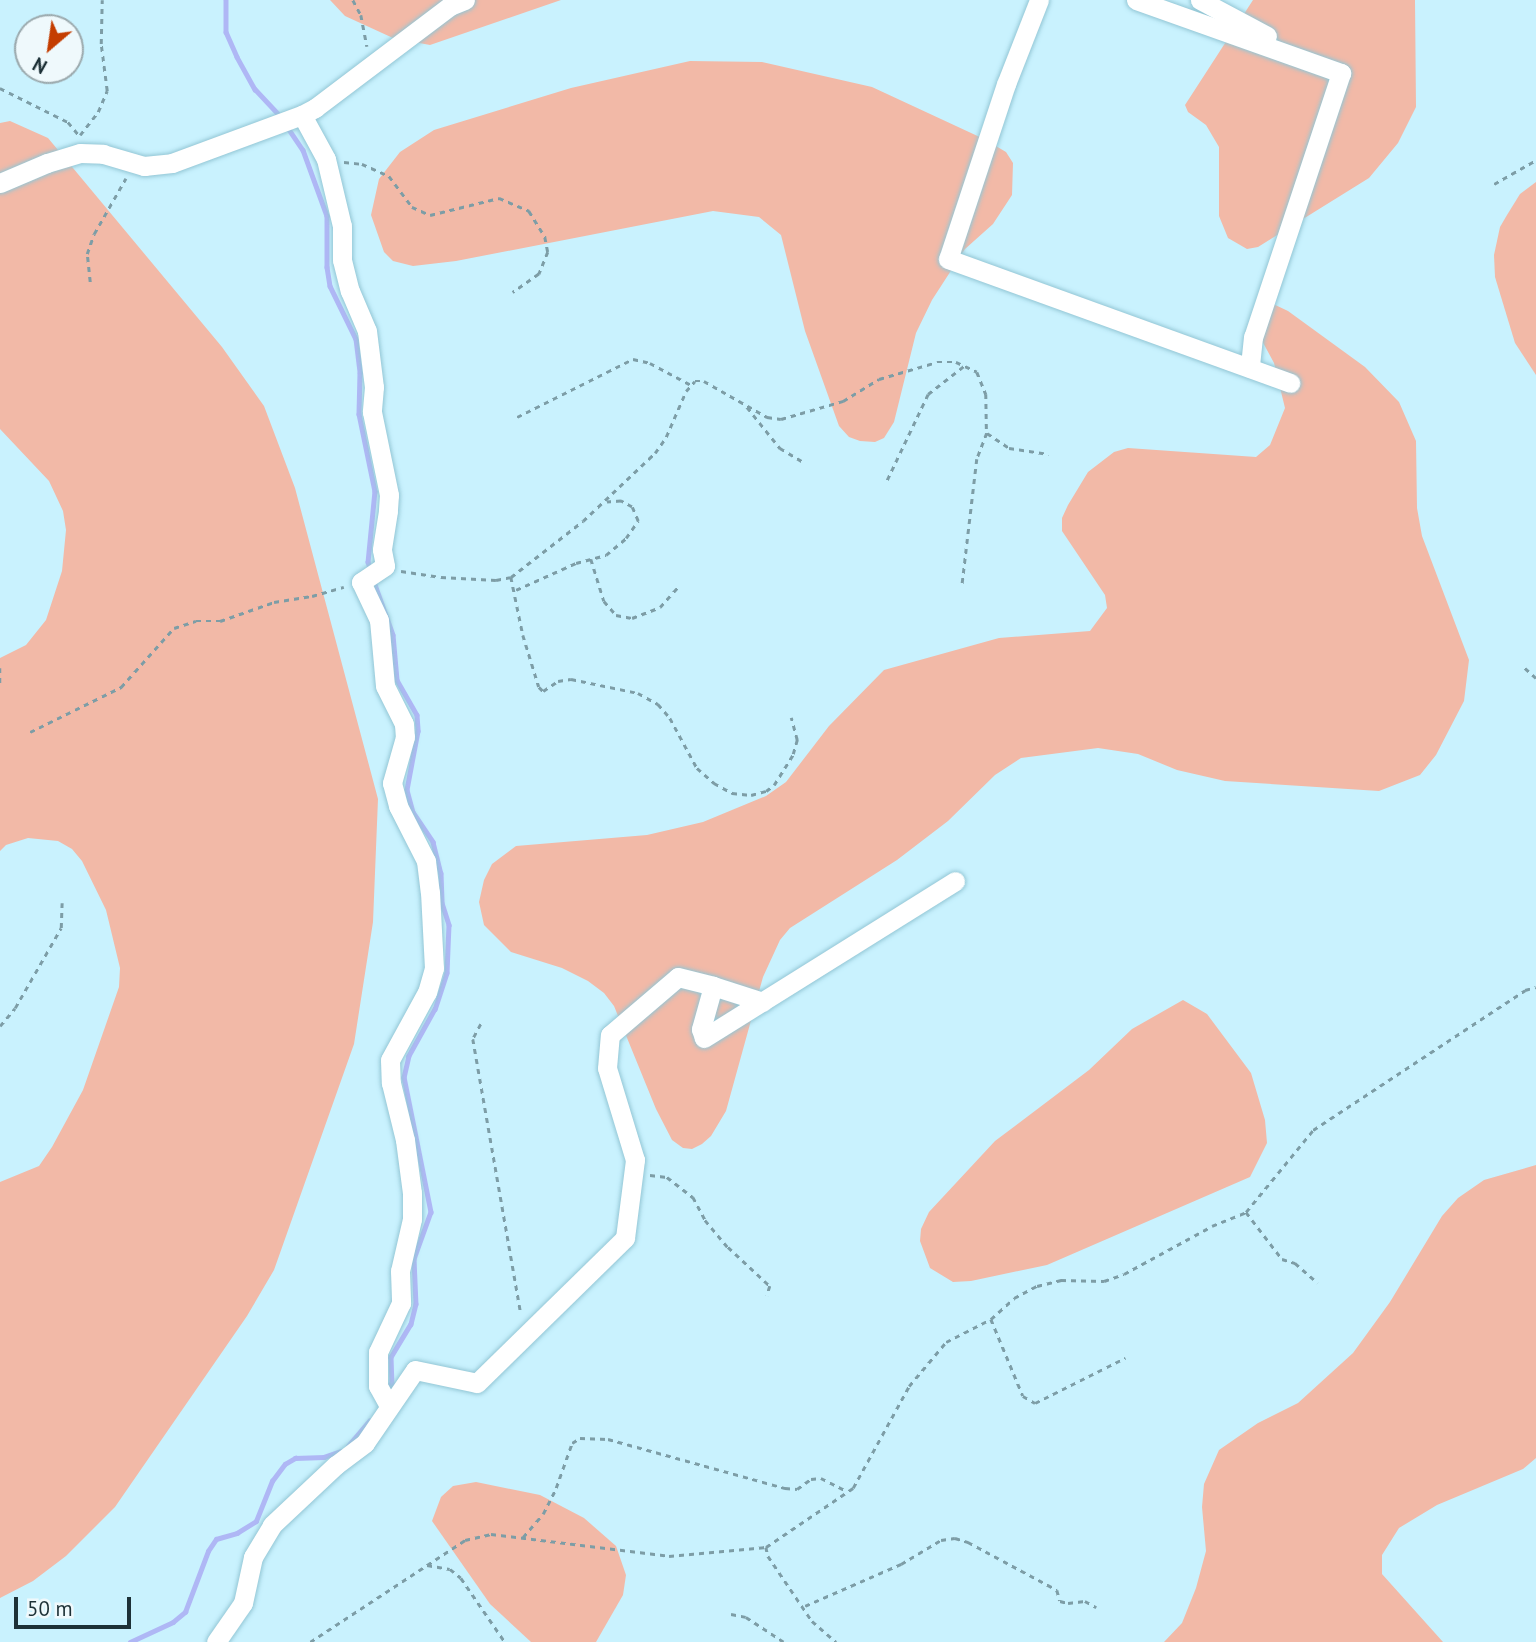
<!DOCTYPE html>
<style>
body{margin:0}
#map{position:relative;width:1536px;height:1642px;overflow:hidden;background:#c9f2fe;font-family:"PT Sans",sans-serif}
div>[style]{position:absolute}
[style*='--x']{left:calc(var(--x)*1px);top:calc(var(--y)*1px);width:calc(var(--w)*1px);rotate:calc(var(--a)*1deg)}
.green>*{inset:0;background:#f2b9a7}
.stream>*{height:4.5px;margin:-2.25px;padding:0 2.25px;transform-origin:2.25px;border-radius:2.25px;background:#afb7f5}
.path>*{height:2.5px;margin-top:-1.25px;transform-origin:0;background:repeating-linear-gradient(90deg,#7d9da6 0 5px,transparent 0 10px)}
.roads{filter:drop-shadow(0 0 2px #93c6d5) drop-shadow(0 0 2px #93c6d5)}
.minor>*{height:19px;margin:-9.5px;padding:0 9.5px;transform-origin:9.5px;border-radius:9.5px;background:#fff}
span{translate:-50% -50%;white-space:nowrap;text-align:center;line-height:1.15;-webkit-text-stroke:5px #eff9fc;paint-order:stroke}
.north{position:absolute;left:14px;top:14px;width:70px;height:70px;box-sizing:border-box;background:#eff9fc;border:2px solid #9ba9ad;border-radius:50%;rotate:209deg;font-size:19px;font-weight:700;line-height:28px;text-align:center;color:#1d3137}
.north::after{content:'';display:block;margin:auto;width:24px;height:32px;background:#c43d00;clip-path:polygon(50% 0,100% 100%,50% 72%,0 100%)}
.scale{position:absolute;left:14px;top:1597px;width:117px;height:32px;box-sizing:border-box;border:4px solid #1d3137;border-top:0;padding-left:9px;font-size:21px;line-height:24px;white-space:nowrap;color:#1d3137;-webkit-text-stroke:5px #eff9fc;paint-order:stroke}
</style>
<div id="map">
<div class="green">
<div style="clip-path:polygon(330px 0,561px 0,430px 45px,393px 38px,345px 16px)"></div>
<div style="clip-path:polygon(1253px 0,1415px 0,1416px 107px,1398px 143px,1369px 178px,1258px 247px,1247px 249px,1228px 238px,1219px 216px,1219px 147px,1206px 125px,1188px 112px,1185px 105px)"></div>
<div style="clip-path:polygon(690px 61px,762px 62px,872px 87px,984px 139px,1006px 152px,1013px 163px,1012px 195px,993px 224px,965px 249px,932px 300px,916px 333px,894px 422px,884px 438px,875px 442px,860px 441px,849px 437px,839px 426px,805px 331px,781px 235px,759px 217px,713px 211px,456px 261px,413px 266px,393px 261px,384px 252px,371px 215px,379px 179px,400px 152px,434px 130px,571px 88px)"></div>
<div style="clip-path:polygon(10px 121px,48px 138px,222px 347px,264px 406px,295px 488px,378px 799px,373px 922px,354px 1044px,274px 1270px,247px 1316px,115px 1507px,66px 1556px,33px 1581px,0 1598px,0 1182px,39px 1166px,52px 1147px,83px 1090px,119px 987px,120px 968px,106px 910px,82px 861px,72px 849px,58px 841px,28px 838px,6px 845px,0 851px,0 658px,26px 645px,46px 620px,62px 571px,66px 530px,63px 511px,49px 481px,0 429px,0 123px)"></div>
<div style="clip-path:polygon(1536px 182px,1536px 375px,1515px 343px,1495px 277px,1494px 255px,1500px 227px,1507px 215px,1520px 194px)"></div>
<div style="clip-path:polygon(1269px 302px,1288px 311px,1365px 367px,1399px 402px,1416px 441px,1417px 508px,1422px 536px,1469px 660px,1464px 701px,1436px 755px,1420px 775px,1379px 791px,1225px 781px,1177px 770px,1138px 754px,1098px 748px,1021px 758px,995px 775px,948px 821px,897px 860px,790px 928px,780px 940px,763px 977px,726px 1111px,711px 1136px,702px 1144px,692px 1149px,683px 1148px,672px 1140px,656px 1109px,614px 1006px,604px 993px,588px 981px,562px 968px,511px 952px,484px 925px,479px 902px,484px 880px,492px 864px,516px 846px,647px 835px,703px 822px,766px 796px,786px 782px,829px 726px,884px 670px,999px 638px,1090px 631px,1107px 608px,1105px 595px,1062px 531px,1062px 518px,1068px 505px,1088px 472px,1114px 452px,1128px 448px,1256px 457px,1270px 445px,1285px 408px,1274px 363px,1254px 326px)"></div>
<div style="clip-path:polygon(1183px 1000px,1207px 1014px,1251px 1073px,1265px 1120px,1267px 1143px,1250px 1177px,1047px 1265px,971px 1281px,953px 1282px,930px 1268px,920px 1241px,921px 1229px,929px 1212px,995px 1141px,1089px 1070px,1132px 1029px)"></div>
<div style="clip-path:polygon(1536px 1165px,1536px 1458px,1523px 1469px,1437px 1505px,1399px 1528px,1382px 1555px,1382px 1574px,1443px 1642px,1164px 1642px,1182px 1623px,1196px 1588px,1206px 1551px,1202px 1507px,1204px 1484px,1219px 1450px,1258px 1423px,1298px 1403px,1353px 1353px,1390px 1302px,1442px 1216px,1458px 1198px,1484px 1180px)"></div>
<div style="clip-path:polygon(476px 1482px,540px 1495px,584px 1518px,616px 1546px,626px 1575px,623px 1595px,596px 1642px,531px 1642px,490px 1604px,432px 1521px,441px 1497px,453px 1486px)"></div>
</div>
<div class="stream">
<div style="--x:226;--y:0;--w:32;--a:90"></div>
<div style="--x:226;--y:32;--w:27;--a:66"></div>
<div style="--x:237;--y:57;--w:37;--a:61"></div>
<div style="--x:255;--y:89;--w:40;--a:47"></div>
<div style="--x:286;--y:125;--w:30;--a:56"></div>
<div style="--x:303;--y:150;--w:70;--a:70"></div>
<div style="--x:327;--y:216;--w:51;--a:90"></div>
<div style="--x:327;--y:267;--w:19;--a:81"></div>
<div style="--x:330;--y:286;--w:59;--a:63.9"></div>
<div style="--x:356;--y:339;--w:34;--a:83"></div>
<div style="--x:360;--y:373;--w:41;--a:91.4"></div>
<div style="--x:359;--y:414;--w:79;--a:78.3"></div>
<div style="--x:375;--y:491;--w:71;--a:95.6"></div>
<div style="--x:368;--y:562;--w:9;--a:72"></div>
<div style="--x:373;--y:579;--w:59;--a:70.3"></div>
<div style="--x:393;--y:635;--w:45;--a:84.9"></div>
<div style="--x:397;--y:680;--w:40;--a:60.3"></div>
<div style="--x:417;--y:715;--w:16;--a:86"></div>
<div style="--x:418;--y:731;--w:60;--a:100.6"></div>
<div style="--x:407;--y:790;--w:23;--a:75"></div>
<div style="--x:413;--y:812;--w:36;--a:56"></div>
<div style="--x:433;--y:842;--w:32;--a:76"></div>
<div style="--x:441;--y:873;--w:30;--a:88"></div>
<div style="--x:442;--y:903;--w:23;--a:72"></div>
<div style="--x:449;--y:925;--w:48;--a:92.4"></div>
<div style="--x:447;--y:973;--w:38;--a:108"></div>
<div style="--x:435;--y:1009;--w:54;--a:119"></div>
<div style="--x:409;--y:1056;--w:22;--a:103"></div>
<div style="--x:404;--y:1077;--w:138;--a:78.7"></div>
<div style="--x:431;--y:1212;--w:50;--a:109.9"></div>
<div style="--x:414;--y:1259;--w:45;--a:87.5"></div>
<div style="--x:416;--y:1304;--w:21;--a:104"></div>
<div style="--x:411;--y:1324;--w:39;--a:121"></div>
<div style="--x:391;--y:1357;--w:26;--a:88"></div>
<div style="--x:392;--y:1383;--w:11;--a:124"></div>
<div style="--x:348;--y:1446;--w:33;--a:-50"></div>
<div style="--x:130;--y:1642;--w:47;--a:-24.9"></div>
<div style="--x:173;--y:1622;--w:16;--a:-40"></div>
<div style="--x:185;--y:1612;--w:65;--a:-69.3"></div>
<div style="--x:208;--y:1551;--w:14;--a:-56"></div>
<div style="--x:216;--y:1539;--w:22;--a:-16"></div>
<div style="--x:237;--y:1533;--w:22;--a:-32"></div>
<div style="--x:256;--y:1521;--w:43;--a:-68.2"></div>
<div style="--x:272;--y:1481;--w:21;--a:-53"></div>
<div style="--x:285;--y:1464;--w:12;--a:-31"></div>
<div style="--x:295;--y:1458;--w:29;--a:-2"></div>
<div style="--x:324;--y:1457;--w:18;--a:-19"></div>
</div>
<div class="path">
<div style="--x:353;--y:0;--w:17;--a:62"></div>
<div style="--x:361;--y:15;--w:32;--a:79"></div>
<div style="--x:0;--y:88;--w:76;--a:26.6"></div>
<div style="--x:68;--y:122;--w:17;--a:50"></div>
<div style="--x:80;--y:135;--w:29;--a:-52"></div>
<div style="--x:98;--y:112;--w:23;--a:-67"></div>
<div style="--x:107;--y:91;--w:47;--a:-97.3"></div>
<div style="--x:101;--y:44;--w:44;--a:-88.7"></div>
<div style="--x:344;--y:162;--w:18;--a:6"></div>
<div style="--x:362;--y:164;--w:30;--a:24"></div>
<div style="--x:389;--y:176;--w:39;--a:53"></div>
<div style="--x:412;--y:207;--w:20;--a:24"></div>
<div style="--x:430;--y:215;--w:71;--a:-13.8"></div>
<div style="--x:499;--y:198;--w:33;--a:23"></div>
<div style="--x:529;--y:211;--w:31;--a:58"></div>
<div style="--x:545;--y:237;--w:15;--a:79"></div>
<div style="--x:548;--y:252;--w:24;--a:112"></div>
<div style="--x:539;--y:274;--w:32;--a:145"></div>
<div style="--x:1494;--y:184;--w:48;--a:-29.7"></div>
<div style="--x:90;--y:282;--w:28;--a:-96"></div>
<div style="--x:87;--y:254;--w:21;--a:-71"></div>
<div style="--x:94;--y:234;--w:64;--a:-60.3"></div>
<div style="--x:747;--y:407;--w:53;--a:51.2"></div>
<div style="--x:780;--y:448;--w:27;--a:31"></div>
<div style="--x:517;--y:417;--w:130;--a:-26.6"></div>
<div style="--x:633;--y:359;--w:17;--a:13"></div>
<div style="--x:650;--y:363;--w:47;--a:28.2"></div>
<div style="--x:987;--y:433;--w:27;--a:34"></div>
<div style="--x:1009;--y:448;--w:40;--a:8.5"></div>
<div style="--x:887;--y:480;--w:95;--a:-64.5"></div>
<div style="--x:928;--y:394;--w:46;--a:-37.9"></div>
<div style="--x:591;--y:559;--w:44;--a:72.8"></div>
<div style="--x:604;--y:601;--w:18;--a:49"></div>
<div style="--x:616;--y:615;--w:16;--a:11"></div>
<div style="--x:632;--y:618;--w:30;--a:-21"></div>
<div style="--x:660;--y:607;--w:27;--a:-48"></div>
<div style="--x:401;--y:571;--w:40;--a:8.5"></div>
<div style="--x:441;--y:577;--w:55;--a:3.1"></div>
<div style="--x:496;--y:580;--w:15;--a:-11"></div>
<div style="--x:511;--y:577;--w:91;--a:-37.9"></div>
<div style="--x:583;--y:521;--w:99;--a:-43.4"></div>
<div style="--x:655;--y:453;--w:19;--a:-55"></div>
<div style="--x:666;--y:437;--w:50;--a:-66.5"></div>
<div style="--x:686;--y:391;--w:13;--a:-48"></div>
<div style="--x:695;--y:381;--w:9;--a:0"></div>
<div style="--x:704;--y:381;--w:73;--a:29.7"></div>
<div style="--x:767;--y:417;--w:14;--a:8"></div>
<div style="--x:781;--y:419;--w:65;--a:-16.2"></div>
<div style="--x:843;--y:401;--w:42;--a:-31.4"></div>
<div style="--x:879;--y:379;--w:60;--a:-16.3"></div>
<div style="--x:937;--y:362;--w:19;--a:0"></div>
<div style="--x:956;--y:362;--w:23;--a:25"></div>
<div style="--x:977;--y:372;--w:24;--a:68"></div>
<div style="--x:986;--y:394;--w:39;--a:89"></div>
<div style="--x:987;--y:433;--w:28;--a:111"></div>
<div style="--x:977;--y:459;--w:128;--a:96.7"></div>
<div style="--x:511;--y:577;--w:59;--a:78.3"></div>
<div style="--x:523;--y:635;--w:54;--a:72.9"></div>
<div style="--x:539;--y:687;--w:6;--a:45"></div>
<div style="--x:543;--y:691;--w:18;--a:-34"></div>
<div style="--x:558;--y:681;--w:13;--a:-9"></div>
<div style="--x:571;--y:679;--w:68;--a:11.8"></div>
<div style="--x:638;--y:693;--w:23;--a:29"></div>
<div style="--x:658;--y:704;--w:18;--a:49"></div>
<div style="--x:670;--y:718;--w:57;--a:61.6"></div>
<div style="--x:697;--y:768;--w:23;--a:41"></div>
<div style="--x:714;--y:783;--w:21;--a:29"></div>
<div style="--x:732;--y:793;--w:19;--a:6"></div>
<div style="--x:751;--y:795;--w:16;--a:-15"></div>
<div style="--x:766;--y:791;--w:10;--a:-37"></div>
<div style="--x:774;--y:785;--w:36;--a:-58"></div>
<div style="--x:793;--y:754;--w:15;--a:-74"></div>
<div style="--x:797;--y:740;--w:23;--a:-105"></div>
<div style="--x:516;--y:590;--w:66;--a:-24.2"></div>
<div style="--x:576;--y:563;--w:31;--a:-15"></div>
<div style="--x:606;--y:555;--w:26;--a:-40"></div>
<div style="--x:626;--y:538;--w:21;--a:-55"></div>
<div style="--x:638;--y:521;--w:15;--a:-113"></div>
<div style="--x:632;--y:507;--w:13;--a:-151"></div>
<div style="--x:621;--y:501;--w:14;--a:176"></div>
<div style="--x:0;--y:668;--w:18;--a:90"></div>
<div style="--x:1525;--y:668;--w:15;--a:42"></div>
<div style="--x:30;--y:732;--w:102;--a:-26.3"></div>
<div style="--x:121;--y:687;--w:79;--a:-48.1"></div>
<div style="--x:174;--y:628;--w:23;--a:-18"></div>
<div style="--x:196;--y:621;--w:24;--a:0"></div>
<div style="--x:220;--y:621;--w:57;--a:-19.4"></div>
<div style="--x:274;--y:602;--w:38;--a:-9"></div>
<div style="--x:312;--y:596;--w:33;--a:-16"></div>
<div style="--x:481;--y:1024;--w:17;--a:118"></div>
<div style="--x:473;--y:1039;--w:279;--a:80.1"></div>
<div style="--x:0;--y:1026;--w:23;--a:-50"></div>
<div style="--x:15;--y:1008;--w:92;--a:-60.1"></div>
<div style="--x:61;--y:928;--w:25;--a:-88"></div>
<div style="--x:650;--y:1175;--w:17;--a:7"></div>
<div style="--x:667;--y:1177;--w:33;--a:38"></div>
<div style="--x:693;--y:1197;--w:26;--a:62"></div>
<div style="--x:705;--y:1220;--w:35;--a:50"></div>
<div style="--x:728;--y:1247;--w:57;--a:42.9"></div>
<div style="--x:770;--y:1286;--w:10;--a:107"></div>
<div style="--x:1246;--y:1212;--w:59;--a:52.5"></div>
<div style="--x:1282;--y:1259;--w:14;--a:17"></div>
<div style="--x:1295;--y:1263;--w:30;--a:41"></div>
<div style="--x:991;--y:1319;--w:83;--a:67.4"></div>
<div style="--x:1023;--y:1396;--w:14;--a:30"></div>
<div style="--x:1035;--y:1403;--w:101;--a:-26.6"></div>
<div style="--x:523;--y:1537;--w:30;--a:-49"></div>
<div style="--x:543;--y:1514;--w:29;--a:-63"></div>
<div style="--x:556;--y:1488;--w:48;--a:-70.4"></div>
<div style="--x:572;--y:1443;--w:9;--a:-32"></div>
<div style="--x:580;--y:1438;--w:28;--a:2"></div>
<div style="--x:608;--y:1439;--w:184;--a:15.5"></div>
<div style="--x:785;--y:1488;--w:12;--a:5"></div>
<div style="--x:797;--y:1489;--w:17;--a:-36"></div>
<div style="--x:811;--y:1479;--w:10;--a:-6"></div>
<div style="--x:821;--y:1478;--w:28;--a:27"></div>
<div style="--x:766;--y:1547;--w:9;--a:77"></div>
<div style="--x:768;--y:1556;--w:78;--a:55.9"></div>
<div style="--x:812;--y:1621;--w:32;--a:41"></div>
<div style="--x:427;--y:1565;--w:23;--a:10"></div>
<div style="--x:450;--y:1569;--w:14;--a:39"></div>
<div style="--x:461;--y:1578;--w:78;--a:55.5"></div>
<div style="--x:805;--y:1606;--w:105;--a:-23.6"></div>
<div style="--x:901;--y:1564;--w:47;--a:-31"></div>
<div style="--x:941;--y:1540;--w:14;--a:-8"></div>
<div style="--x:955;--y:1538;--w:14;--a:17"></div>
<div style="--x:968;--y:1542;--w:101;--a:28.3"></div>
<div style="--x:1057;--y:1590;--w:11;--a:75"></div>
<div style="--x:1060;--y:1601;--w:8;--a:14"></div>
<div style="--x:1068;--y:1603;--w:17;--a:-7"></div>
<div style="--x:1085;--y:1601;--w:13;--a:29"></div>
<div style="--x:731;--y:1614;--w:15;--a:11"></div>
<div style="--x:746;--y:1617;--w:45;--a:33.3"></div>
<div style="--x:310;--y:1642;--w:186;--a:-33.3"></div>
<div style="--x:465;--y:1540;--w:27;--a:-13"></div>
<div style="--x:491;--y:1534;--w:179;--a:7"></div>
<div style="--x:669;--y:1556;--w:97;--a:-5.3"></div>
<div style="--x:766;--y:1547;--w:105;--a:-34.1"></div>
<div style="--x:853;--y:1488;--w:116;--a:-61.2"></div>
<div style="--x:909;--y:1386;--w:57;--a:-49.9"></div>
<div style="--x:946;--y:1342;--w:51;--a:-27.1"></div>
<div style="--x:991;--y:1319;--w:31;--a:-42"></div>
<div style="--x:1014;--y:1298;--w:26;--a:-28"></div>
<div style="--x:1037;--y:1286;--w:25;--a:-14"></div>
<div style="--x:1061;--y:1280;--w:43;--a:1.3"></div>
<div style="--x:1104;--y:1281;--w:21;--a:-19"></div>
<div style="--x:1124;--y:1274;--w:100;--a:-28.6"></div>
<div style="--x:1212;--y:1226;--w:37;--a:-22"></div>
<div style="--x:1246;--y:1212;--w:106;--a:-50.7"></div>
<div style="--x:1313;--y:1130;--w:254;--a:-33.4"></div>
<div style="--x:1525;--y:990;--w:11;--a:-15"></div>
</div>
<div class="roads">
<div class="minor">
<div style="--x:1039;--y:0;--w:90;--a:111.4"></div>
<div style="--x:1006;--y:84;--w:184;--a:108.3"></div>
<div style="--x:948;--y:259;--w:364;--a:19.9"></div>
<div style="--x:1136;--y:0;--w:218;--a:19.6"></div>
<div style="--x:1341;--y:73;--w:278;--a:108.4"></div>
<div style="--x:1253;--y:337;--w:31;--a:96"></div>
<div style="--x:1200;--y:0;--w:76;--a:28.2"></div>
<div style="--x:302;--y:115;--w:50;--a:61.4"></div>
<div style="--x:326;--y:159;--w:69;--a:76.6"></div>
<div style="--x:342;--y:226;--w:34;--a:90"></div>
<div style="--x:342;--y:260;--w:32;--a:76"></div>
<div style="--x:350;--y:291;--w:43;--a:67"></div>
<div style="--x:367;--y:331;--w:56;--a:82.9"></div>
<div style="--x:374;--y:387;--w:25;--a:95"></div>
<div style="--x:372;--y:412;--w:85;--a:78.4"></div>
<div style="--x:389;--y:495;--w:16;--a:94"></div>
<div style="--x:388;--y:511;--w:39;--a:99"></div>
<div style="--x:382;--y:550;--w:16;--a:79"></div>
<div style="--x:385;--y:566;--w:29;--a:146"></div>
<div style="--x:361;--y:582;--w:42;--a:64.7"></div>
<div style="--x:379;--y:620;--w:66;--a:84.8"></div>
<div style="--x:385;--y:686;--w:42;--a:63.4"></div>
<div style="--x:404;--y:724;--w:13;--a:86"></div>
<div style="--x:405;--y:737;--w:48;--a:105.8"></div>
<div style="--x:392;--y:783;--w:24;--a:75"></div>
<div style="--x:398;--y:806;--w:62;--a:63"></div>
<div style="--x:426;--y:861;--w:31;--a:83"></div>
<div style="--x:430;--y:892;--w:76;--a:87"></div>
<div style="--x:434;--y:968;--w:25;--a:106"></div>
<div style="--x:427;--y:992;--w:77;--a:118.6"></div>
<div style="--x:390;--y:1060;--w:23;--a:88"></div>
<div style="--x:391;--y:1083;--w:59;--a:76.2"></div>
<div style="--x:405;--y:1140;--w:53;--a:82.5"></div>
<div style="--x:412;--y:1193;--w:26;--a:90"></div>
<div style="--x:412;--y:1219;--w:53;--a:103"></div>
<div style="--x:400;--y:1271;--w:32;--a:88"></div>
<div style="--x:401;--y:1303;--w:54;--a:115.1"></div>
<div style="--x:378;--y:1352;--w:34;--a:90"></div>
<div style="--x:378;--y:1386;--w:23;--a:61"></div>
<div style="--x:0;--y:183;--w:51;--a:-23.1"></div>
<div style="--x:47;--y:163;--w:34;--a:-17"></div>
<div style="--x:80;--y:153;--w:23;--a:2"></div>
<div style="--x:103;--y:154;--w:43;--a:16.3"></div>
<div style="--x:144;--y:166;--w:28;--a:-6"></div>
<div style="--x:172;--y:163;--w:139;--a:-20.3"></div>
<div style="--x:302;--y:115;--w:15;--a:-28"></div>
<div style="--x:315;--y:108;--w:169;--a:-37.1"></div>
<div style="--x:450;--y:6;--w:16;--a:-22"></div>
<div style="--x:713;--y:986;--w:52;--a:17.7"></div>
<div style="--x:216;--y:1642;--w:47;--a:-55.3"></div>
<div style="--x:243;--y:1603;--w:47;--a:-77.7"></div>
<div style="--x:253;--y:1557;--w:37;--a:-59"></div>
<div style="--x:272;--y:1525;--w:88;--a:-43.2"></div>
<div style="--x:336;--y:1465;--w:36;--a:-37"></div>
<div style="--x:365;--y:1443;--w:88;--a:-55.6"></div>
<div style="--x:415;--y:1370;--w:63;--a:11.8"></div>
<div style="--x:477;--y:1383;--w:207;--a:-44.4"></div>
<div style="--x:625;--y:1238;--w:79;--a:-82.7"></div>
<div style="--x:635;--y:1160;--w:96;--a:-106.9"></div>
<div style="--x:607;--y:1068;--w:33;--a:-85"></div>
<div style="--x:610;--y:1035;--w:89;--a:-40.5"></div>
<div style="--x:678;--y:977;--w:36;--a:14"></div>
<div style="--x:713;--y:986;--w:45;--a:105.6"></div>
<div style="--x:701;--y:1029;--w:9;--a:72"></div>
<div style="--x:704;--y:1038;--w:296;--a:-32"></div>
</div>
</div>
<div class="north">N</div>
<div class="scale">50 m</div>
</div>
